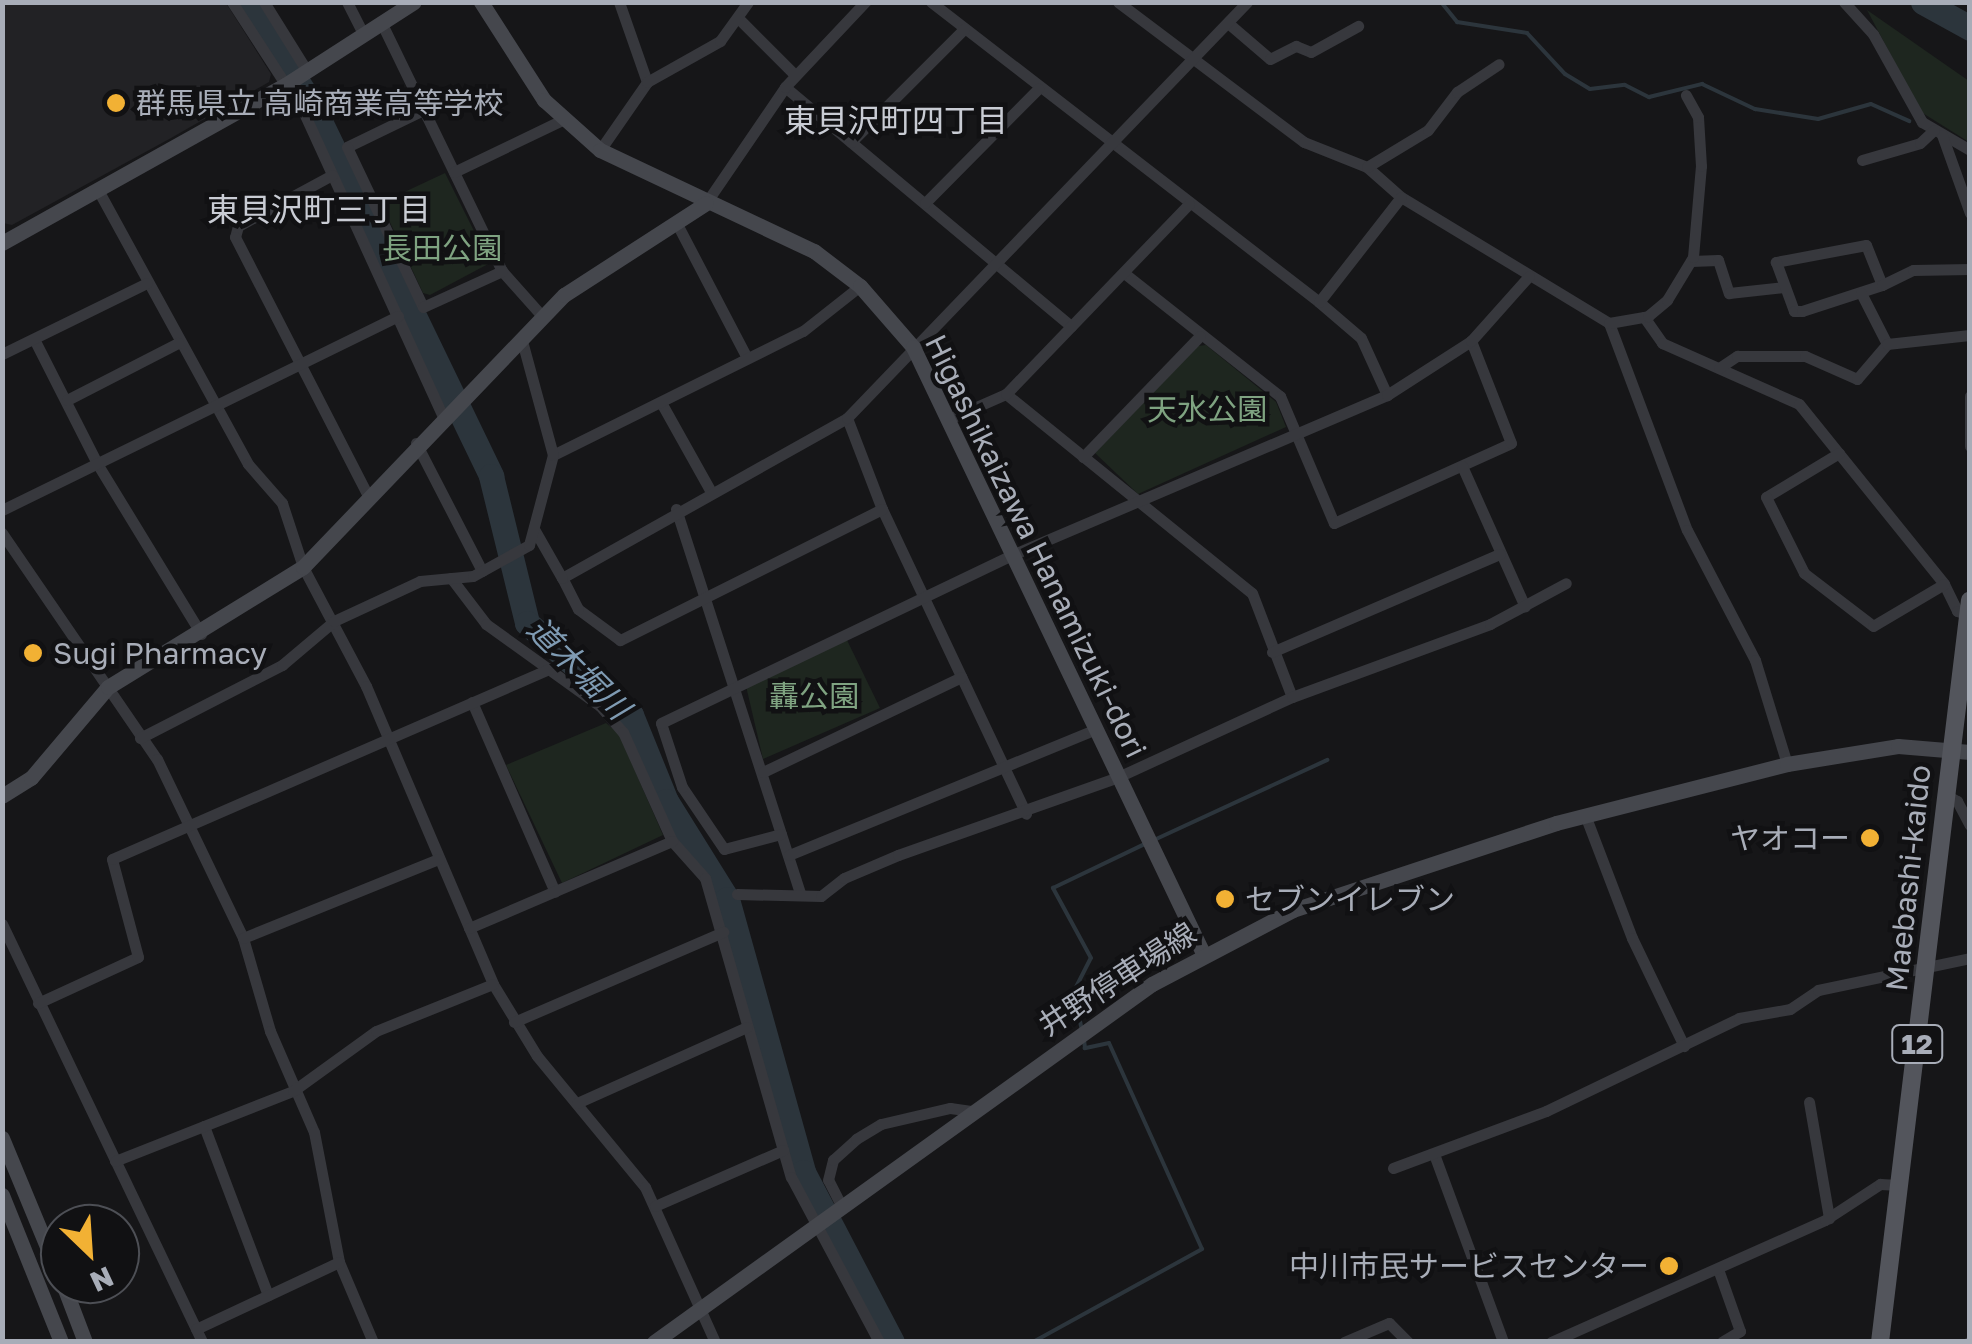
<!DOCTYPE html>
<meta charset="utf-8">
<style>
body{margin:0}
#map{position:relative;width:1972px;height:1344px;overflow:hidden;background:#161618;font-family:"Golos Text","Noto Sans JP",sans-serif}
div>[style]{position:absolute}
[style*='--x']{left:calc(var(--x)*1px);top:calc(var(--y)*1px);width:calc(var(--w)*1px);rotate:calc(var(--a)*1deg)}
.built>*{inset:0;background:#222225}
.green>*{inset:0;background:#1e261f}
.stream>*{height:4px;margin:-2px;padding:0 2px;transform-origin:2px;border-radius:2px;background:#2c353c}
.river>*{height:25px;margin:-12.5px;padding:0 12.5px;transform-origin:12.5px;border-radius:12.5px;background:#2c353c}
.street>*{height:11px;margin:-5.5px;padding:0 5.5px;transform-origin:5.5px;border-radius:5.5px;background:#37383d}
.secondary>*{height:15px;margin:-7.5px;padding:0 7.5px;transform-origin:7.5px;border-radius:7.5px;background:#45474d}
.primary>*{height:18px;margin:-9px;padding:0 9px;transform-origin:9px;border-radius:9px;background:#53555c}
.dots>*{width:28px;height:28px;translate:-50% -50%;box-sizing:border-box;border:5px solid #111113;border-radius:50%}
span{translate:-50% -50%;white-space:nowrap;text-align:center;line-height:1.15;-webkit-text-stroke:9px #111113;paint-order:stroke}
.shield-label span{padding:2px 8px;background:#111113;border:2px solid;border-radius:8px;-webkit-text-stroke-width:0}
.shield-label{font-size:28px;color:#a8adb8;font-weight:700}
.poi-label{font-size:30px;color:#a8adb8}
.left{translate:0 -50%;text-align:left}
.right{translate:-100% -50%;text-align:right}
.park-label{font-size:30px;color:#7fa381}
.street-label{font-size:30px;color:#a8adb8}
.neighbourhood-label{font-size:32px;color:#c9ccd4}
.water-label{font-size:32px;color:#7f9bb3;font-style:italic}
.frame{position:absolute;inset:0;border:5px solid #a8adb8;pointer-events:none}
.north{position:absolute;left:40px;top:1204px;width:100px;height:100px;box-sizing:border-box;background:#111113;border:2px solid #4d4f55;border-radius:50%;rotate:155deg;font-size:28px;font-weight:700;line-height:40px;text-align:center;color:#a8adb8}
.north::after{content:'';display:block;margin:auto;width:35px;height:45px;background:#f2b134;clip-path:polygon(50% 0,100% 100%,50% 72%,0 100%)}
</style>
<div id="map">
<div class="built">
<div style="clip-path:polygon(3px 3px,226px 3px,271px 74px,269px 82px,171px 138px,12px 225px,3px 223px)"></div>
</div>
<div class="green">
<div style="clip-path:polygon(1867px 10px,1969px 81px,1969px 142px,1921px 112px)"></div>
<div style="clip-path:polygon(445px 173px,490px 263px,430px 295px,423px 293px,381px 203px)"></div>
<div style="clip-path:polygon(1206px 345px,1276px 402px,1286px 427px,1138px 494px,1095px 453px,1198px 346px)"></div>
<div style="clip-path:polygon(846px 638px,880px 708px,763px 759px,746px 686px)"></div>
<div style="clip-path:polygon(606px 723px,619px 734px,663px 835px,562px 883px,506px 765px)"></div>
</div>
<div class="stream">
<div style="--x:1441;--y:2;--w:26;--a:51"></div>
<div style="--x:1457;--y:22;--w:71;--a:8.9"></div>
<div style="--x:1527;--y:33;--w:56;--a:47.2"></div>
<div style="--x:1565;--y:74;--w:29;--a:31"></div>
<div style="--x:1590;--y:89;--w:35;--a:-7"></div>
<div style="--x:1625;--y:85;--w:27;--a:27"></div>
<div style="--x:1649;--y:97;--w:55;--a:-13.8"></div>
<div style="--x:1702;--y:84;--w:59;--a:25.3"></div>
<div style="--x:1755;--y:109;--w:64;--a:9"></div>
<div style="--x:1818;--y:119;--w:55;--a:-15.8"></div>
<div style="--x:1871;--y:104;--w:42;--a:24.1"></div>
<div style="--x:1154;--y:840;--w:191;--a:-24.8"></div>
<div style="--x:1082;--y:1031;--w:41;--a:-101.3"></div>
<div style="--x:1074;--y:991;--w:37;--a:-63"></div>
<div style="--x:1091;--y:958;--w:80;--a:-118.5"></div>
<div style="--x:1053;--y:888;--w:102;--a:-25.6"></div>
<div style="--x:1033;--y:1342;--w:193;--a:-28.8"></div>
<div style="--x:1202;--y:1249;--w:226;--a:-114.3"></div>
<div style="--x:1109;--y:1043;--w:25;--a:168"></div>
<div style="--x:1085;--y:1048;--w:8;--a:-97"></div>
</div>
<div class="river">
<div style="--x:248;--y:2;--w:123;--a:58.2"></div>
<div style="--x:313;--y:107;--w:410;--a:64.2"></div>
<div style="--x:491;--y:476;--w:151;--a:76.2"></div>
<div style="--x:527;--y:623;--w:139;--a:41.5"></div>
<div style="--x:631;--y:715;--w:93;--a:67.9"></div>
<div style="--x:666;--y:801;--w:115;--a:58.1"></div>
<div style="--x:727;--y:899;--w:283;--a:74.4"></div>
<div style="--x:803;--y:1172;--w:192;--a:62.4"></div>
<div style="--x:1923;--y:2;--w:54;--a:29"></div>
</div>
<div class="street">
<div style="--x:232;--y:2;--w:132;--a:57"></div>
<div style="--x:304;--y:113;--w:332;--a:65.4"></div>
<div style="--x:264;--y:2;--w:81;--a:58.1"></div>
<div style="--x:347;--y:2;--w:37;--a:63"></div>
<div style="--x:619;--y:2;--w:85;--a:70.7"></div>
<div style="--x:931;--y:2;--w:490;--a:37.7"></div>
<div style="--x:1319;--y:302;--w:55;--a:40.6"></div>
<div style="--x:1361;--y:338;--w:63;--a:65.5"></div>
<div style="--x:1118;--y:2;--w:233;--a:37"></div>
<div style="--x:1304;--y:142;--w:68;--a:21.6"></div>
<div style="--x:1367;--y:167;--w:45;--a:41.4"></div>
<div style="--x:1401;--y:197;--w:243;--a:31.2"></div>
<div style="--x:1609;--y:323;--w:221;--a:69.4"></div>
<div style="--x:1687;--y:530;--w:147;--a:62.4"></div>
<div style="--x:1755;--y:660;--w:109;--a:72.9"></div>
<div style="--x:1844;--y:2;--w:43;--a:47.8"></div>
<div style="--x:1873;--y:34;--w:101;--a:60.9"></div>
<div style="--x:1922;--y:122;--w:56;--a:30.3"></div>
<div style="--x:740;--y:20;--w:78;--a:45"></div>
<div style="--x:1228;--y:23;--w:55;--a:40.6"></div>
<div style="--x:1270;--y:59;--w:29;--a:-27"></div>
<div style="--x:1296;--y:46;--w:16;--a:22"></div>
<div style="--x:1311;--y:52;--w:54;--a:-29"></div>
<div style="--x:382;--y:24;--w:275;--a:64.1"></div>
<div style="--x:502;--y:271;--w:62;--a:48.3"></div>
<div style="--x:785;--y:87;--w:373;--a:39.9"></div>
<div style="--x:421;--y:111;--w:82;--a:154.1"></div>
<div style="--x:347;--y:147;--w:177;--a:64.6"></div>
<div style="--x:423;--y:307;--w:87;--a:-24.5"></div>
<div style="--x:1942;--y:135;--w:83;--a:70.3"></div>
<div style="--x:851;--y:142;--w:160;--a:-45"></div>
<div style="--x:600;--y:150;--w:83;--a:-55.3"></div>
<div style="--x:647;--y:82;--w:84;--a:-29.3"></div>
<div style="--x:720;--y:41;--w:48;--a:-54.3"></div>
<div style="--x:1862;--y:160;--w:60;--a:-16.3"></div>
<div style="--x:1920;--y:143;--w:19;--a:-43"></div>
<div style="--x:1367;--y:167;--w:71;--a:-31.2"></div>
<div style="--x:1428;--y:130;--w:48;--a:-52.7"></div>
<div style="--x:1457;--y:92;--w:50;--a:-33.7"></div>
<div style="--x:454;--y:172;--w:120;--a:-25.7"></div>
<div style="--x:332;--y:175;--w:107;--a:151.5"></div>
<div style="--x:238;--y:226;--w:11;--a:105"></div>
<div style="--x:235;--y:237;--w:289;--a:62.8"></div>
<div style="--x:98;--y:190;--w:312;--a:61.3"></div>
<div style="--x:248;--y:464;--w:52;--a:48.9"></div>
<div style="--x:282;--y:503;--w:67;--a:71.8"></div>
<div style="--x:303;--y:567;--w:135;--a:62.1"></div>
<div style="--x:366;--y:686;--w:324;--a:66.9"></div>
<div style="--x:493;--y:984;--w:84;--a:58.6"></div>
<div style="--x:537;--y:1056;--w:170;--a:50.5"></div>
<div style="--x:645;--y:1187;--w:170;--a:65.7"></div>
<div style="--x:706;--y:203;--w:140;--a:-55.7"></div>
<div style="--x:785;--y:87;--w:117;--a:-46.7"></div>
<div style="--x:925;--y:203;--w:161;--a:-45.3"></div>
<div style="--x:677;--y:224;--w:151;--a:62.4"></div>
<div style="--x:1691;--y:261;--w:27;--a:-2"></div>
<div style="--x:1718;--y:260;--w:35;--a:72"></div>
<div style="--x:1729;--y:293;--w:55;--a:-6.2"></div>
<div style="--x:1124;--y:273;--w:199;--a:38.3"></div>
<div style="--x:1280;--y:396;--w:138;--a:67"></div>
<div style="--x:1334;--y:523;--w:194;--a:-24.3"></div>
<div style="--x:1511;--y:443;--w:110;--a:-111.4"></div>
<div style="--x:1882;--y:285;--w:43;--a:-111.8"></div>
<div style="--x:1866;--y:245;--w:92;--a:169.3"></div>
<div style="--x:1776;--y:262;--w:52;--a:69.8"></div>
<div style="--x:1794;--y:311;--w:8;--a:0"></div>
<div style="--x:1802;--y:311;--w:84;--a:-18"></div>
<div style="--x:1882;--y:285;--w:34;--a:-26"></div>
<div style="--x:1913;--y:270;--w:57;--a:-1"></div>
<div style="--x:1861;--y:293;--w:57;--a:63"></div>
<div style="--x:1319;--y:302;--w:133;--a:-52"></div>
<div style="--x:1644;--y:317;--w:32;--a:55"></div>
<div style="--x:1662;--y:343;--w:150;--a:24"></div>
<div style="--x:1799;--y:404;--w:231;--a:51.1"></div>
<div style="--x:1944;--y:584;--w:30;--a:64"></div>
<div style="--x:1957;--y:611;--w:14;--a:17"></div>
<div style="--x:1609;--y:323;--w:40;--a:-10"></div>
<div style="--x:1648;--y:316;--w:25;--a:-40"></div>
<div style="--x:1667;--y:300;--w:50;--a:-58.8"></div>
<div style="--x:1693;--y:257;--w:91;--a:-85"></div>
<div style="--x:1701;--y:166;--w:49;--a:-93.5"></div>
<div style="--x:1698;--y:117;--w:25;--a:-119"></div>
<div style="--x:34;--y:339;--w:141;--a:63.1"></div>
<div style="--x:98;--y:465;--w:198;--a:58.6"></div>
<div style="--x:2;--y:354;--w:161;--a:-26.1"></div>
<div style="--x:1719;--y:368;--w:22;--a:-34"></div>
<div style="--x:1737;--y:356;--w:68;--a:0"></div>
<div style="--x:1805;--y:356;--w:57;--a:23.9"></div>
<div style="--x:1857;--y:379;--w:46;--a:-49.4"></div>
<div style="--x:1887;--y:344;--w:83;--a:-6.2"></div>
<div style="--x:1006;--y:394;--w:316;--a:39"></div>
<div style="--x:1252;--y:593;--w:111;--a:69"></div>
<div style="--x:1970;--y:396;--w:50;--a:90"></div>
<div style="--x:67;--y:400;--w:125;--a:-27.2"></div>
<div style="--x:663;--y:406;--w:96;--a:60.8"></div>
<div style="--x:847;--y:418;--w:97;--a:69"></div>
<div style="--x:882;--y:509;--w:337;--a:64.7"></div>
<div style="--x:949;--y:419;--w:62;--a:-23.7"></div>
<div style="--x:1006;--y:394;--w:264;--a:-46.1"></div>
<div style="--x:416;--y:443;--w:144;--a:62.7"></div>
<div style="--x:1839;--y:453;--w:85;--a:148.9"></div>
<div style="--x:1766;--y:497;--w:85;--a:63.4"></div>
<div style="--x:1804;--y:573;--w:87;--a:37.5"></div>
<div style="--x:1873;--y:626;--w:82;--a:-30.6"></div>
<div style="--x:553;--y:455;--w:279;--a:-26.4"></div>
<div style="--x:803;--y:331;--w:73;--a:-38.3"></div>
<div style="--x:1083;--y:457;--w:168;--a:-46"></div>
<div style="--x:1462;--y:466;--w:154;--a:65.9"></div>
<div style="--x:676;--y:509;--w:404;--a:72.1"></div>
<div style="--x:882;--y:509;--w:293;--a:153.4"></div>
<div style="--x:620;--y:640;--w:52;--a:-143.6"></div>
<div style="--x:578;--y:609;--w:35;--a:-117"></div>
<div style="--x:562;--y:578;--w:327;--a:-29.3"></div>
<div style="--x:847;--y:418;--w:577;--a:-46.12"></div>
<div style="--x:2;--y:510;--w:441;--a:-26.1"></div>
<div style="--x:534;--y:529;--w:56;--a:60.3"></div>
<div style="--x:2;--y:533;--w:274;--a:55.6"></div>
<div style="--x:157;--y:759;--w:199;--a:64.3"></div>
<div style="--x:243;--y:938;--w:97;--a:73.8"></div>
<div style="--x:270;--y:1031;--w:110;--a:66.5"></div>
<div style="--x:314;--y:1132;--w:132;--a:79.1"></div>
<div style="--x:339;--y:1262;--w:87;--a:67"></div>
<div style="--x:451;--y:578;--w:58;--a:52.7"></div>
<div style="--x:486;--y:624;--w:140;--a:35.7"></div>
<div style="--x:600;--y:706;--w:35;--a:49"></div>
<div style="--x:623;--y:732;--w:120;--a:65.8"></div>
<div style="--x:672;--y:841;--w:50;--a:48.3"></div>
<div style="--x:705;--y:878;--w:311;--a:74"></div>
<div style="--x:791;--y:1177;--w:187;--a:61.9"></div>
<div style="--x:1272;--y:652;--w:248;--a:-23.3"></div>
<div style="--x:472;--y:702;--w:207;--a:66.4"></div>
<div style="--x:140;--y:738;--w:160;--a:-27.2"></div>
<div style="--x:282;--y:665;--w:68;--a:-40.2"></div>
<div style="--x:334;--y:621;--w:95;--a:-24.9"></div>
<div style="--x:420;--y:581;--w:53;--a:-5.4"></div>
<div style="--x:473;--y:576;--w:64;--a:-29"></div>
<div style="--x:529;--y:545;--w:93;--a:-75.1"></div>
<div style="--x:553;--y:455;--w:122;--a:-105.2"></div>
<div style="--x:763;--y:772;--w:220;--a:-25.6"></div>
<div style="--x:1944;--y:794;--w:15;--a:28"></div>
<div style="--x:1957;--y:801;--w:27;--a:62"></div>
<div style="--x:1585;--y:815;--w:132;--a:69.1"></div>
<div style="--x:1632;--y:938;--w:120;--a:64.3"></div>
<div style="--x:781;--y:834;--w:59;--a:165.3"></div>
<div style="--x:724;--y:849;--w:75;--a:-124.1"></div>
<div style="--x:682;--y:787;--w:67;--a:-108.2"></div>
<div style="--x:661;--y:723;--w:389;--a:-25.6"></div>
<div style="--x:1012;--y:555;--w:408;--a:-23.1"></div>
<div style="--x:1387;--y:395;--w:100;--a:-32.7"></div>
<div style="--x:1471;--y:341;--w:87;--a:-48.3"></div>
<div style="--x:789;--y:855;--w:332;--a:-22.3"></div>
<div style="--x:737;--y:894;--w:84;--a:1.4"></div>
<div style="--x:821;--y:896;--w:29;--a:-38"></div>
<div style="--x:844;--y:878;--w:59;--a:-23.1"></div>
<div style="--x:898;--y:855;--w:233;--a:-19.5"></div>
<div style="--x:1118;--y:777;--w:192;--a:-24.7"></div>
<div style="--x:1292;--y:697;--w:211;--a:-20.2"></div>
<div style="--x:1490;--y:624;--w:86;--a:-28.3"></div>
<div style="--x:2;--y:924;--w:463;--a:64.4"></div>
<div style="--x:469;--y:928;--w:221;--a:-23.2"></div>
<div style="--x:243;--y:938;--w:211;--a:-22"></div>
<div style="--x:38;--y:1003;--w:110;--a:-24.7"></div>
<div style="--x:138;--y:957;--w:101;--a:-104.9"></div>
<div style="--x:112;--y:859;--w:479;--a:-23.5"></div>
<div style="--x:514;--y:1022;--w:228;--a:-23.3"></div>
<div style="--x:1809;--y:1102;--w:118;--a:80.2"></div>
<div style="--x:577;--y:1103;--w:186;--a:-24.1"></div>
<div style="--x:204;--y:1126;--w:181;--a:69.3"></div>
<div style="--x:1434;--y:1154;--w:200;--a:69.8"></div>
<div style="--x:115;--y:1161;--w:191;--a:-21.5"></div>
<div style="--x:293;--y:1091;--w:102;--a:-35.9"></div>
<div style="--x:376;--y:1031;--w:126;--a:-21.9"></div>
<div style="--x:1393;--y:1168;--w:163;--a:-20.4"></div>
<div style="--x:1546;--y:1111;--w:214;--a:-25.7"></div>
<div style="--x:1739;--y:1018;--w:52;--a:-10"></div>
<div style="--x:1790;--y:1009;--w:34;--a:-34"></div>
<div style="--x:1818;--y:990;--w:155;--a:-11.9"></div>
<div style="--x:655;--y:1206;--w:140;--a:-23.6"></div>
<div style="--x:842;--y:1207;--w:30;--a:-117"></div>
<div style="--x:828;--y:1180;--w:21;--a:-76"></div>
<div style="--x:833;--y:1160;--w:31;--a:-42"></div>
<div style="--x:856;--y:1139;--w:29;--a:-31"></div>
<div style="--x:881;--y:1124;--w:71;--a:-13.1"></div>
<div style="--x:950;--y:1108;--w:21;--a:8"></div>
<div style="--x:1718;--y:1269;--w:66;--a:70.5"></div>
<div style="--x:1740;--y:1331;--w:21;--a:149"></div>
<div style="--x:196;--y:1329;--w:158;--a:-25.1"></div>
<div style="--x:1344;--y:1342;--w:49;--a:-22.9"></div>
<div style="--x:1389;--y:1323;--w:27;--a:45"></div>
<div style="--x:1551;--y:1342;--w:300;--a:-24"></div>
<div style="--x:1825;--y:1220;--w:66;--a:-33.2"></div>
<div style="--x:1880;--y:1184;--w:19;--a:3"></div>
<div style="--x:1969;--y:1342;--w:1;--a:-45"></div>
</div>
<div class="secondary">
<div style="--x:481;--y:2;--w:117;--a:57.3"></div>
<div style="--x:544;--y:100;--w:75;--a:41.8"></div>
<div style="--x:600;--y:150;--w:237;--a:25.3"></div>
<div style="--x:814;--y:251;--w:58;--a:37.3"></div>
<div style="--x:860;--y:286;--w:81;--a:49"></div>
<div style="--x:913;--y:347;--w:672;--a:64.43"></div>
<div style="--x:2;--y:243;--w:324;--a:-29.2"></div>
<div style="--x:285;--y:85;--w:153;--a:-32.8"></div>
<div style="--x:2;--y:796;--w:34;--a:-32"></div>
<div style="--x:31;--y:778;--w:119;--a:-49.8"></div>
<div style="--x:108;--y:687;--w:229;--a:-31.6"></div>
<div style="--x:303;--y:567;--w:377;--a:-46.2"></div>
<div style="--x:564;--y:295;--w:169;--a:-32.9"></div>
<div style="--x:2;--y:1138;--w:152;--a:67.5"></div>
<div style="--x:2;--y:1195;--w:158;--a:68.1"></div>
<div style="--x:63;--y:1284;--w:62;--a:69.2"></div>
<div style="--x:654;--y:1342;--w:613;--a:-35.71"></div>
<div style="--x:1152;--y:984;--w:159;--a:-27.7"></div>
<div style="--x:1293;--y:910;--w:277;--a:-18.3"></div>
<div style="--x:1556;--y:823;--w:238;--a:-14.3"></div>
<div style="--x:1787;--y:764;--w:112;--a:-9.2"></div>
<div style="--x:1898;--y:746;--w:72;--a:4.8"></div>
</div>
<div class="primary">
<div style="--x:1880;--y:1342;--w:747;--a:-83.08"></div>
</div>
<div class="dots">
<div style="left:116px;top:103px;background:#f2b134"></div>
<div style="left:33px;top:653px;background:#f2b134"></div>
<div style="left:1870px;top:838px;background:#f2b134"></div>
<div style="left:1225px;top:899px;background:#f2b134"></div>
<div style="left:1669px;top:1266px;background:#f2b134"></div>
</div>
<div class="shield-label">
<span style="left:1917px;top:1044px">12</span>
</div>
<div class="poi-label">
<span class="left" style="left:136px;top:103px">群馬県立 高崎商業高等学校</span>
<span class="left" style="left:53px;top:653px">Sugi Pharmacy</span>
<span class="right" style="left:1850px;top:838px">ヤオコー</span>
<span class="left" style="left:1245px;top:899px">セブンイレブン</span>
<span class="right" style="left:1649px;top:1266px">中川市民サービスセンター</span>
</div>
<div class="park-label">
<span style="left:442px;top:248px">長田公園</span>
<span style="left:1207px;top:409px">天水公園</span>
<span style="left:814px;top:696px">轟公園</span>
</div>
<div class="street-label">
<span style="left:1036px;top:546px;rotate:64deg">Higashikaizawa Hanamizuki-dori</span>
<span style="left:1908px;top:878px;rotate:-84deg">Maebashi-kaido</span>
<span style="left:1117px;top:979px;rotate:-33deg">井野停車場線</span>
</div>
<div class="neighbourhood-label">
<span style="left:896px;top:120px">東貝沢町四丁目</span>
<span style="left:319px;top:209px">東貝沢町三丁目</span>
</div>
<div class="water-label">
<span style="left:579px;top:668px;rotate:45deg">道木堀川</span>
</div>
<div class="frame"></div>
<div class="north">N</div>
</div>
